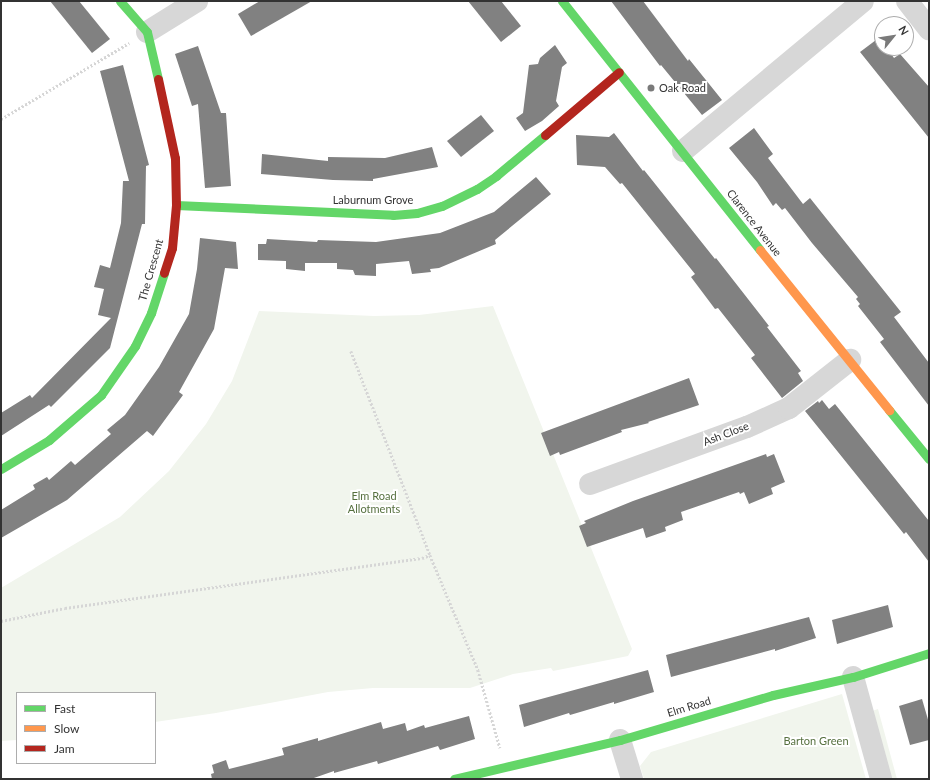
<!DOCTYPE html>
<style>
body{margin:0}
#map{position:relative;width:930px;height:780px;overflow:hidden;background:#fff;font-family:Lato,sans-serif}
div>[style]{position:absolute}
[style*='--x']{left:calc(var(--x)*1px);top:calc(var(--y)*1px);width:calc(var(--w)*1px);rotate:calc(var(--a)*1deg)}
.green>*{inset:0;background:#f1f5ed}
.building>*{inset:0;background:#818181}
.path>*{height:2.5px;margin-top:-1.25px;transform-origin:0;background:repeating-linear-gradient(90deg,#d6d6d6 0 2px,transparent 0 4px)}
.street>*{height:22px;margin:-11px;padding:0 11px;transform-origin:11px;border-radius:11px;background:#d7d7d7}
.fast>*{height:9px;margin:-4.5px;padding:0 4.5px;transform-origin:4.5px;border-radius:4.5px;background:#63d668}
.slow>*{height:9px;margin:-4.5px;padding:0 4.5px;transform-origin:4.5px;border-radius:4.5px;background:#ff974d}
.jam>*{height:9px;margin:-4.5px;padding:0 4.5px;transform-origin:4.5px;border-radius:4.5px;background:#b3261e}
.dots>*{width:11px;height:11px;translate:-50% -50%;box-sizing:border-box;border:2px solid #fff;border-radius:50%}
span{translate:-50% -50%;white-space:nowrap;text-align:center;line-height:1.15;-webkit-text-stroke:4px #fff;paint-order:stroke}
.poi-label{font-size:11px;color:#333}
.left{translate:0 -50%;text-align:left}
.street-label{font-size:11px;color:#333}
.park-label{font-size:11px;color:#56703f}
.frame{position:absolute;inset:0;border:2px solid #333;pointer-events:none}
.legend{position:absolute;left:16px;top:692px;width:140px;height:72px;box-sizing:border-box;background:#fff;border:1px solid #adadad;margin:0;padding:5px 7px;list-style:none;font-size:12px;color:#333}
.legend li{display:flex;align-items:center;gap:8px;height:20px}
.legend b{width:20px;border:1px solid #adadad}
.north{position:absolute;left:874px;top:16px;width:40px;height:40px;box-sizing:border-box;background:#fff;border:1px solid #adadad;border-radius:50%;rotate:60deg;font-size:11px;font-weight:700;line-height:16px;text-align:center;color:#333}
.north::after{content:'';display:block;margin:auto;width:14px;height:18px;background:#7a7a7a;clip-path:polygon(50% 0,100% 100%,50% 72%,0 100%)}
</style>
<div id="map">
<div class="green">
<div style="clip-path:polygon(493px 306px,632px 649px,628px 656px,553px 671px,551px 668px,513px 674px,470px 688px,373px 688px,328px 692px,216px 713px,155px 722px,155px 693px,17px 693px,17px 740px,1px 741px,1px 588px,120px 517px,169px 471px,206px 424px,232px 381px,259px 311px,374px 316px,419px 315px)"></div>
<div style="clip-path:polygon(842px 694px,866px 779px,644px 779px,640px 766px,651px 752px)"></div>
<div style="clip-path:polygon(878px 709px,897px 779px,891px 779px,872px 711px)"></div>
</div>
<div class="building">
<div style="clip-path:polygon(50px 1px,79px 1px,110px 39px,92px 53px)"></div>
<div style="clip-path:polygon(260px 1px,312px 1px,251px 36px,238px 14px)"></div>
<div style="clip-path:polygon(468px 1px,501px 1px,521px 26px,501px 42px)"></div>
<div style="clip-path:polygon(611px 1px,643px 1px,688px 61px,689px 59px,722px 100px,702px 115px,661px 65px,660px 66px)"></div>
<div style="clip-path:polygon(880px 37px,882px 40px,882px 48px,887px 48px,894px 58px,900px 54px,929px 87px,929px 138px,860px 52px)"></div>
<div style="clip-path:polygon(555px 45px,567px 63px,562px 67px,556px 101px,559px 106px,542px 121px,525px 131px,516px 118px,523px 113px,529px 65px,538px 64px,540px 58px)"></div>
<div style="clip-path:polygon(198px 46px,221px 113px,226px 113px,231px 186px,205px 188px,198px 104px,192px 106px,175px 54px)"></div>
<div style="clip-path:polygon(123px 65px,149px 165px,146px 166px,145px 224px,142px 224px,110px 348px,51px 407px,49px 405px,1px 436px,1px 413px,30px 395px,32px 398px,111px 318px,98px 315px,104px 289px,94px 287px,100px 265px,110px 268px,121px 223px,123px 181px,129px 181px,100px 71px)"></div>
<div style="clip-path:polygon(481px 115px,494px 131px,461px 157px,447px 141px)"></div>
<div style="clip-path:polygon(754px 128px,773px 154px,768px 158px,803px 204px,810px 198px,901px 312px,894px 317px,929px 363px,929px 406px,880px 342px,884px 339px,858px 306px,860px 304px,856px 299px,858px 297px,812px 243px,785px 208px,782px 210px,776px 203px,773px 206px,757px 182px,729px 148px)"></div>
<div style="clip-path:polygon(614px 133px,643px 171px,644px 170px,715px 259px,716px 258px,769px 326px,767px 327px,801px 371px,798px 373px,803px 381px,782px 398px,751px 358px,755px 355px,718px 308px,715px 309px,691px 277px,695px 274px,622px 183px,620px 184px,605px 167px,577px 165px,576px 135px,609px 137px)"></div>
<div style="clip-path:polygon(432px 147px,438px 167px,373px 179px,373px 181px,333px 180px,261px 174px,262px 154px,328px 161px,328px 157px,385px 158px)"></div>
<div style="clip-path:polygon(536px 177px,551px 194px,495px 240px,496px 244px,439px 268px,430px 269px,431px 272px,412px 274px,409px 261px,376px 264px,376px 276px,355px 275px,353px 270px,337px 269px,337px 263px,305px 263px,305px 271px,286px 269px,286px 261px,258px 260px,258px 244px,266px 244px,267px 239px,317px 242px,318px 240px,376px 242px,440px 233px,494px 212px)"></div>
<div style="clip-path:polygon(200px 238px,236px 242px,238px 269px,225px 268px,214px 329px,179px 392px,183px 395px,153px 436px,147px 431px,67px 500px,1px 538px,1px 510px,35px 489px,33px 485px,47px 477px,49px 480px,71px 461px,75px 465px,111px 434px,107px 430px,125px 415px,159px 367px,189px 314px,197px 269px)"></div>
<div style="clip-path:polygon(689px 378px,699px 405px,648px 422px,649px 423px,621px 430px,622px 432px,560px 455px,559px 452px,550px 456px,541px 433px)"></div>
<div style="clip-path:polygon(822px 400px,829px 409px,835px 404px,929px 521px,929px 562px,906px 532px,904px 534px,805px 411px,818px 401px,819px 403px)"></div>
<div style="clip-path:polygon(766px 454px,767px 457px,774px 454px,785px 482px,771px 488px,773px 494px,749px 504px,744px 492px,740px 494px,739px 492px,681px 512px,683px 520px,665px 527px,666px 531px,646px 538px,643px 528px,587px 547px,579px 526px,586px 523px,584px 521px,633px 501px)"></div>
<div style="clip-path:polygon(888px 605px,893px 627px,837px 644px,832px 620px)"></div>
<div style="clip-path:polygon(809px 617px,816px 638px,775px 651px,775px 649px,671px 677px,666px 655px)"></div>
<div style="clip-path:polygon(648px 670px,654px 692px,614px 704px,614px 702px,570px 715px,569px 713px,524px 727px,519px 705px)"></div>
<div style="clip-path:polygon(922px 699px,929px 723px,929px 740px,910px 745px,899px 706px)"></div>
<div style="clip-path:polygon(469px 716px,475px 739px,440px 750px,438px 746px,378px 764px,377px 761px,334px 773px,334px 771px,311px 779px,212px 779px,211px 774px,214px 773px,212px 765px,226px 760px,229px 769px,284px 755px,282px 748px,318px 738px,318px 741px,381px 722px,383px 729px,405px 723px,407px 731px,424px 725px,425px 728px)"></div>
</div>
<div class="path">
<div style="--x:1;--y:119;--w:149;--a:-30.7"></div>
<div style="--x:351;--y:351;--w:219;--a:68.8"></div>
<div style="--x:430;--y:555;--w:125;--a:67.3"></div>
<div style="--x:478;--y:670;--w:81;--a:74.2"></div>
<div style="--x:1;--y:621;--w:65;--a:-11.5"></div>
<div style="--x:65;--y:608;--w:360;--a:-8"></div>
<div style="--x:422;--y:558;--w:9;--a:-21"></div>
</div>
<div class="street">
<div style="--x:907;--y:1;--w:36;--a:52"></div>
<div style="--x:147;--y:32;--w:59;--a:-31.8"></div>
<div style="--x:683;--y:151;--w:234;--a:-39.8"></div>
<div style="--x:590;--y:484;--w:167;--a:-20"></div>
<div style="--x:747;--y:427;--w:46;--a:-24.3"></div>
<div style="--x:789;--y:408;--w:78;--a:-38.2"></div>
<div style="--x:853;--y:677;--w:106;--a:74.6"></div>
<div style="--x:620;--y:740;--w:41;--a:72.9"></div>
</div>
<div class="fast">
<div style="--x:120;--y:1;--w:41;--a:48.9"></div>
<div style="--x:147;--y:32;--w:48;--a:76.8"></div>
<div style="--x:562;--y:1;--w:318;--a:51.5"></div>
<div style="--x:176;--y:205;--w:217;--a:2.6"></div>
<div style="--x:393;--y:215;--w:24;--a:-5"></div>
<div style="--x:417;--y:213;--w:26;--a:-16"></div>
<div style="--x:442;--y:206;--w:39;--a:-26"></div>
<div style="--x:477;--y:189;--w:23;--a:-34"></div>
<div style="--x:496;--y:176;--w:64;--a:-39.9"></div>
<div style="--x:889;--y:410;--w:63;--a:50.8"></div>
<div style="--x:1;--y:469;--w:56;--a:-31.1"></div>
<div style="--x:49;--y:440;--w:69;--a:-40.9"></div>
<div style="--x:101;--y:395;--w:60;--a:-55.2"></div>
<div style="--x:135;--y:346;--w:37;--a:-64"></div>
<div style="--x:151;--y:313;--w:42;--a:-72"></div>
<div style="--x:454;--y:779;--w:171;--a:-13.2"></div>
<div style="--x:620;--y:740;--w:159;--a:-16.4"></div>
<div style="--x:773;--y:695;--w:82;--a:-12.7"></div>
<div style="--x:853;--y:677;--w:80;--a:-17.5"></div>
</div>
<div class="slow">
<div style="--x:760;--y:250;--w:206;--a:51.1"></div>
</div>
<div class="jam">
<div style="--x:158;--y:79;--w:81;--a:77.9"></div>
<div style="--x:175;--y:158;--w:47;--a:88.8"></div>
<div style="--x:176;--y:205;--w:43;--a:95.3"></div>
<div style="--x:172;--y:248;--w:26;--a:108"></div>
<div style="--x:545;--y:135;--w:97;--a:-40.4"></div>
</div>
<div class="dots">
<div style="left:651px;top:88px;background:#7a7a7a"></div>
</div>
<div class="poi-label">
<span class="left" style="left:659px;top:88px">Oak Road</span>
</div>
<div class="street-label">
<span style="left:373px;top:200px">Laburnum Grove</span>
<span style="left:754px;top:223px;rotate:52deg">Clarence Avenue</span>
<span style="left:151px;top:270px;rotate:-74deg">The Crescent</span>
<span style="left:726px;top:434px;rotate:-21deg">Ash Close</span>
<span style="left:689px;top:707px;rotate:-17deg">Elm Road</span>
</div>
<div class="park-label">
<span style="left:374px;top:503px">Elm Road<br>Allotments</span>
<span style="left:816px;top:741px">Barton Green</span>
</div>
<div class="frame"></div>
<ul class="legend">
<li><b style="height:5px;background:#63d668"></b>Fast</li>
<li><b style="height:5px;background:#ff974d"></b>Slow</li>
<li><b style="height:5px;background:#b3261e"></b>Jam</li>
</ul>
<div class="north">N</div>
</div>
